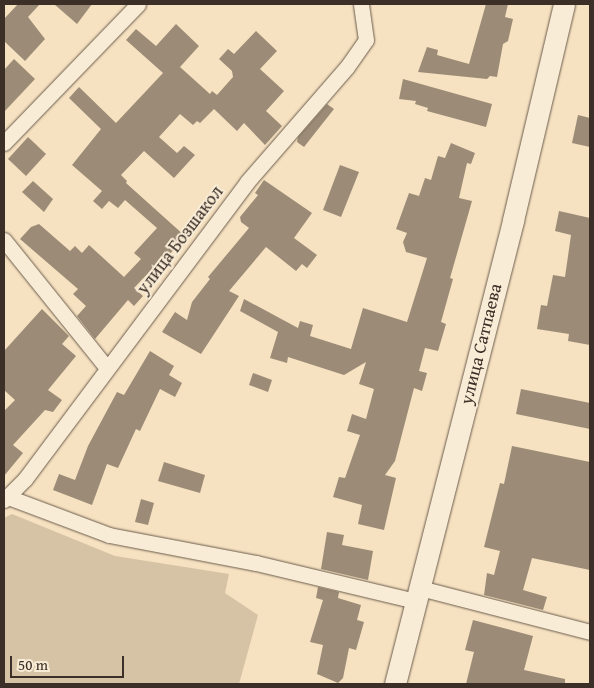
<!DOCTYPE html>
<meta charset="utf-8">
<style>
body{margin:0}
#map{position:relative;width:594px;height:688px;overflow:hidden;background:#f6e1c0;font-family:"Gentium Book Plus",serif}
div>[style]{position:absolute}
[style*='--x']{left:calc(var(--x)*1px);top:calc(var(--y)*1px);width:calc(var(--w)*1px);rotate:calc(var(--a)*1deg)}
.green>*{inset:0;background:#d6c3a6}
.building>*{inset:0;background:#9c8c77}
.roads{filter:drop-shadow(0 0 1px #6a5c4d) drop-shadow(0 0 1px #6a5c4d)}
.street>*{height:15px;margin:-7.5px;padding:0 7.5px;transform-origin:7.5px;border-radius:7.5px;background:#f9ecd6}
.secondary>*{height:21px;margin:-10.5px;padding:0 10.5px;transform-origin:10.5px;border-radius:10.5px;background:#f9ecd6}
span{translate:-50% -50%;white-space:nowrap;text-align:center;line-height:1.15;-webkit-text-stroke:4px #f9ecd6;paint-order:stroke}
.street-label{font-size:18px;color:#3b2f27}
.frame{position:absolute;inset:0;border:5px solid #3b2f27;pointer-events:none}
.scale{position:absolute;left:10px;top:656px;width:114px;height:22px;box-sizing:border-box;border:2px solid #3b2f27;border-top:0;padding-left:6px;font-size:15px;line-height:18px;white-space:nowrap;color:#3b2f27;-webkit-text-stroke:4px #f9ecd6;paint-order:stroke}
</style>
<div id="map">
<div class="green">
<div style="clip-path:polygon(12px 514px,115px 556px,229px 574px,225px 593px,258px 615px,239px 684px,4px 684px,4px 518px)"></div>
</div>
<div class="building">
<div style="clip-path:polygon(18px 4px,40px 4px,28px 17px,45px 39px,25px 61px,4px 41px,4px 19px)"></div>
<div style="clip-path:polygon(54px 4px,92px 4px,77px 24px)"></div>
<div style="clip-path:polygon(486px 4px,508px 4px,505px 17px,513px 19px,508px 41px,503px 44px,497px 77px,490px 76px,487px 79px,418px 72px,427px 47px,438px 50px,437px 55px,469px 64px)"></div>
<div style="clip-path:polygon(176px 24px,199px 46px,180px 67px,210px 94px,212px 91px,217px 95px,233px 77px,232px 71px,219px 59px,228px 49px,234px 54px,256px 31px,277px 51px,260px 69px,284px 91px,266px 111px,282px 126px,265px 145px,244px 123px,237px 131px,214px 109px,200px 123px,197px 121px,193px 125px,180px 114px,159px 137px,177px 153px,184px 146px,195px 155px,174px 178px,144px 151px,121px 175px,127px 181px,126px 183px,185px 236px,156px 271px,153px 268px,134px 288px,143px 296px,134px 306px,128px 300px,95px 339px,77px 316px,86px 306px,73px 294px,78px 289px,20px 239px,31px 227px,39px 224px,70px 251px,75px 246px,82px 253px,89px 245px,124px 277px,141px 259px,134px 253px,157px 228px,125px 200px,118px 208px,109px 201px,102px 209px,93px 201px,102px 191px,72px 165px,101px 129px,69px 98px,79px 87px,116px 123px,163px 73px,126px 40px,136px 29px,156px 46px)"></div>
<div style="clip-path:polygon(14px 59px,35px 79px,4px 112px,4px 70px)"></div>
<div style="clip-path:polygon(403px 79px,492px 104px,486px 127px,427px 111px,428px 108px,415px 104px,416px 101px,399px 99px)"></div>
<div style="clip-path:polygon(327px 104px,334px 109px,304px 147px,297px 142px,298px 137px)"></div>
<div style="clip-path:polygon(578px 115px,590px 118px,590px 147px,572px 143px)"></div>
<div style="clip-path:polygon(28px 137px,46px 154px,26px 176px,8px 159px)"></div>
<div style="clip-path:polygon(451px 143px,475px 153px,471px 164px,467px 163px,459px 198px,472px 201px,450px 278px,453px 279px,441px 322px,446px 324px,438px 351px,425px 348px,419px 371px,427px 373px,422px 391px,414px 388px,395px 461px,385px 475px,396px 478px,384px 530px,358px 524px,362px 505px,333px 497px,339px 477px,345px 478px,360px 435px,347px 431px,352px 414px,366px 419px,374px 389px,359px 384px,366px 362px,344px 375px,288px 357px,287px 363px,270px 358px,278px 332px,240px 311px,244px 299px,298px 328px,300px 321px,313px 325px,310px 336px,351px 349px,363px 308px,407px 322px,427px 258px,406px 252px,403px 242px,407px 233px,396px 229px,409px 193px,419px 196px,425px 178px,431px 180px,438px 156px,445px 158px)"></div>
<div style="clip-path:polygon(340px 165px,359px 172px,341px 217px,323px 210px)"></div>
<div style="clip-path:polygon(264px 180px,312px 213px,294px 238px,317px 255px,307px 268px,302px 264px,296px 271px,266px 247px,229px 291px,239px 296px,201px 354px,162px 332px,175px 312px,187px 320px,192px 302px,210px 279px,208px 277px,249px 228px,241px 222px,240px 217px,258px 195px,255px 193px)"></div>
<div style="clip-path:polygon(33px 181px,53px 199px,44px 212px,22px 192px)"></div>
<div style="clip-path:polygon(559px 211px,590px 218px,590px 345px,568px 341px,569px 334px,537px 329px,541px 305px,547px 306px,553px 275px,565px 277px,571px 235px,555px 231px)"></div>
<div style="clip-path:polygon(42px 309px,69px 336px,62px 344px,76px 356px,48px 390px,62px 400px,53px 412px,45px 410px,13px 445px,23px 453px,4px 476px,4px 411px,15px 400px,4px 390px,4px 351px)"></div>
<div style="clip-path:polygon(150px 351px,174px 366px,169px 375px,182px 383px,175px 397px,160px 389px,140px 431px,136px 429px,118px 468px,107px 464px,92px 505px,53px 490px,59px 474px,75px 480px,88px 446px,117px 392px,124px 395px)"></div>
<div style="clip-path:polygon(253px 373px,272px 380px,268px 392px,249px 385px)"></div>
<div style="clip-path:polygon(521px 389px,590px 403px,590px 429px,516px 414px)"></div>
<div style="clip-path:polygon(512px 446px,590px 462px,590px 570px,532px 558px,523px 590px,547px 597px,543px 610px,484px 595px,487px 573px,494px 575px,500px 551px,484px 547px,500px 483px,504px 484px)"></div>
<div style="clip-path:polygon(164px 462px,205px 475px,200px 493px,158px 481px)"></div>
<div style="clip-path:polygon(141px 499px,154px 503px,148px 525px,135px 522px)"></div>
<div style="clip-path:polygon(327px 532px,344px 535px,342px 545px,373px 551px,368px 580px,321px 569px)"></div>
<div style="clip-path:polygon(318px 587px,339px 592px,338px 598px,361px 605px,357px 620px,364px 622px,356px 650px,349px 648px,343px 678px,338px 683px,317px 674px,323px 645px,310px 642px,323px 600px,316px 598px)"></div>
<div style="clip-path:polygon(473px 620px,533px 636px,524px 670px,565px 679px,565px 684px,466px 684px,474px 652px,465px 650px)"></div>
</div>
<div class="roads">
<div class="street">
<div style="--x:4;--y:143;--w:193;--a:-46"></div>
<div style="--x:4;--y:240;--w:163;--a:51.2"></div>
<div style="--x:8;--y:497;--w:108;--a:20.6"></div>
<div style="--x:109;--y:535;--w:150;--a:10.8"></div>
<div style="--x:256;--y:563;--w:164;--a:13.4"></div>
<div style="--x:4;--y:500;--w:30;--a:-45"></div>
<div style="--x:25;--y:479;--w:371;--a:-53.2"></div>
<div style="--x:247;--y:182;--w:152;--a:-49"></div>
<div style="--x:347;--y:67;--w:33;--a:-55"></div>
<div style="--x:366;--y:40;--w:36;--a:-98"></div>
<div style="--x:420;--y:588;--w:176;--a:14.5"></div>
</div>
<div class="secondary">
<div style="--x:395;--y:684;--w:479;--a:-75.7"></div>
<div style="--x:513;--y:220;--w:222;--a:-76.7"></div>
</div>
</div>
<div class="street-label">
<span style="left:180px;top:240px;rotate:-53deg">улица Бозшакол</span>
<span style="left:481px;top:344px;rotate:-76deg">улица Сатпаева</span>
</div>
<div class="frame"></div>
<div class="scale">50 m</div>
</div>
